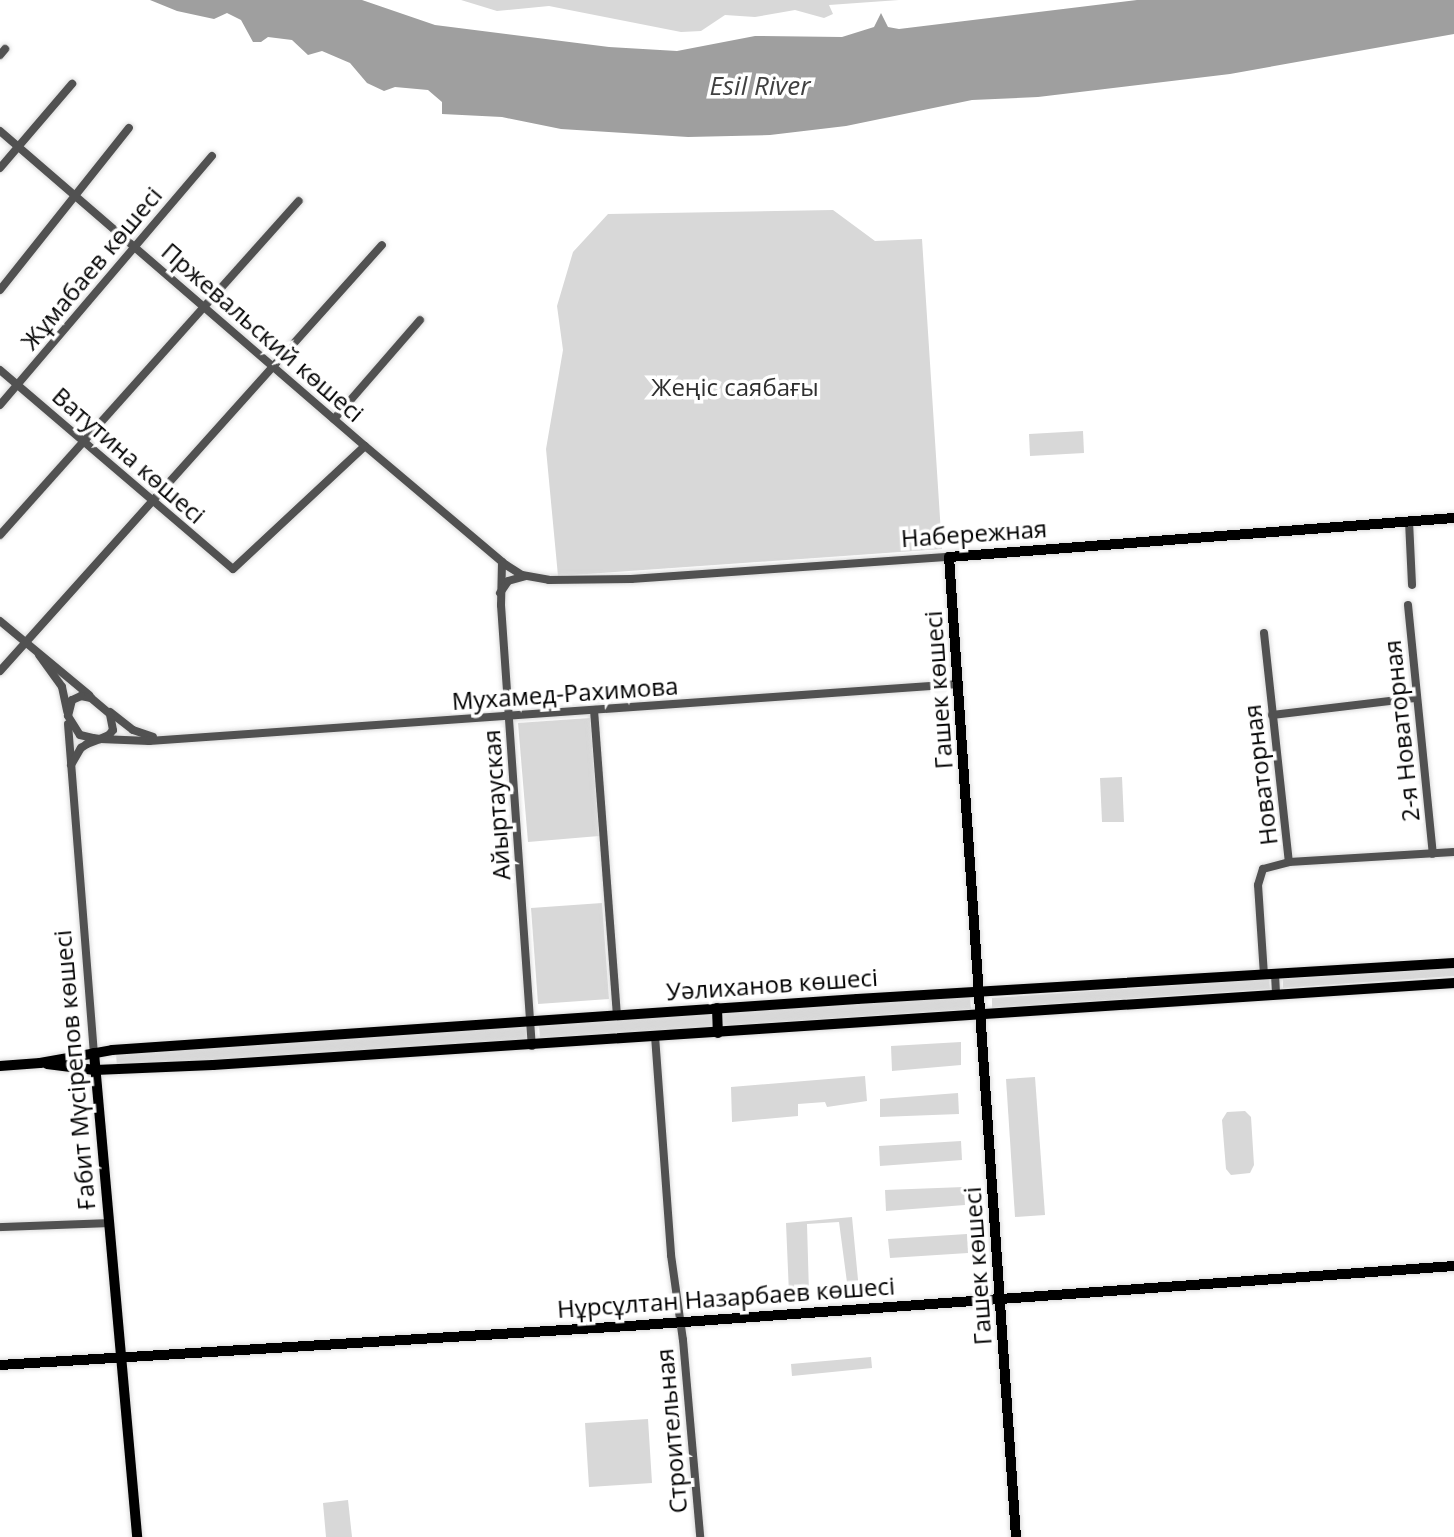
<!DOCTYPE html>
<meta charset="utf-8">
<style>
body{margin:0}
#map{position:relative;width:1454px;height:1537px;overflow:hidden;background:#fff;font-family:"Open Sans",sans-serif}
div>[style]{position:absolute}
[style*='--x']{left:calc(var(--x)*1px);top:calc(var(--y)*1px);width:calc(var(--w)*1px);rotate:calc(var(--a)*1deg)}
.green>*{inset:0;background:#d8d8d8}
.water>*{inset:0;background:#9f9f9f}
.roads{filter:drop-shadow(0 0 2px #dbdbdb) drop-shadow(0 0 2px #dbdbdb)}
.minor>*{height:8px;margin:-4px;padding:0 4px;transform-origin:4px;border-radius:4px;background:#515151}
.major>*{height:10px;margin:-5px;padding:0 5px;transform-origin:5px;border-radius:5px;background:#000}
span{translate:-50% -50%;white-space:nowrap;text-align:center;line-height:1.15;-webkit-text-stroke:7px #fff;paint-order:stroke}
.street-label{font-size:24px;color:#000}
.park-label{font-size:24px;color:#2f2f2f}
.water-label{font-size:26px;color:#404040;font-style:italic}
</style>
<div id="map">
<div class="green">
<div style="clip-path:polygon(461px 0,899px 0,829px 5px,833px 14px,824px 18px,795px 10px,755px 17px,725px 15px,701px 31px,681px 32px,549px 6px,497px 11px)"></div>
<div style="clip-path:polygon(833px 210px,875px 241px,922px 239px,942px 549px,558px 576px,546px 449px,563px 350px,557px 306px,573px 252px,608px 214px)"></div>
<div style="clip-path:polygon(1083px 431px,1084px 453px,1030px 456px,1029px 434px)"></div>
<div style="clip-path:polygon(590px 718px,599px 836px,528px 842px,518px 723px)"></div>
<div style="clip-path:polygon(1122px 777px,1124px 822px,1102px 822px,1100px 778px)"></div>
<div style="clip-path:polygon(602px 903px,609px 999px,538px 1004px,531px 908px)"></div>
<div style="clip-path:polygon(1454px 968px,1454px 976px,1283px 988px,1283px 979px)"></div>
<div style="clip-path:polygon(1269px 979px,1270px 989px,992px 1008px,992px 998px)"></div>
<div style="clip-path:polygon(970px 996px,971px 1009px,540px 1038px,539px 1025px)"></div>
<div style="clip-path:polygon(526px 1026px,527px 1039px,117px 1066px,116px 1054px)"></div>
<div style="clip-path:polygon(961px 1042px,961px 1065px,892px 1071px,891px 1046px)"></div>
<div style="clip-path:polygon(865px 1076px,867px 1101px,827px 1107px,825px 1102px,798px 1104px,798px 1116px,732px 1122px,731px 1087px)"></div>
<div style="clip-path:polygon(1035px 1077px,1045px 1215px,1015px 1217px,1006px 1079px)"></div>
<div style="clip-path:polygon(958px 1093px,959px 1114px,880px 1117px,880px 1099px)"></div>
<div style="clip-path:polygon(1245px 1111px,1251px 1117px,1254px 1165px,1250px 1173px,1231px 1175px,1226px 1169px,1222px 1120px,1227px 1112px)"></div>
<div style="clip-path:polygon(961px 1141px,962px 1160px,880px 1166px,879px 1146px)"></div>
<div style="clip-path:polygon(964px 1187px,965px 1205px,886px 1211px,885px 1190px)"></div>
<div style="clip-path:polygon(852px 1217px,859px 1290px,848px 1290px,839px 1222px,807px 1224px,809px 1293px,789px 1294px,786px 1223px)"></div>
<div style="clip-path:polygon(967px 1234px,968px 1253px,890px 1258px,888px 1239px)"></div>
<div style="clip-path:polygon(871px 1357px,872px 1368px,792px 1376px,791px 1364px)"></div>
<div style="clip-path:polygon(648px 1419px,652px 1483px,589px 1487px,585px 1423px)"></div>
<div style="clip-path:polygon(348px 1500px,352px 1537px,326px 1537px,323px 1503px)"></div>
</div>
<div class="water">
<div style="clip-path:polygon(150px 0,362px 0,435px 25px,609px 47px,677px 51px,755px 36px,842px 37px,874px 27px,881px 13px,888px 27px,899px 29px,1137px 0,1454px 0,1454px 34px,1230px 74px,1038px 97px,972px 100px,846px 126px,770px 135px,688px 137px,561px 129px,502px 117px,442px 114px,442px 102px,428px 90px,395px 87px,384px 91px,367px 83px,350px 63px,322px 51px,308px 55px,292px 40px,268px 37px,261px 42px,253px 42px,241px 20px,227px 13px,214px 19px,177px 11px)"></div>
</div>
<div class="roads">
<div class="minor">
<div style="--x:0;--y:55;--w:8;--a:-50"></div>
<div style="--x:0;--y:131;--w:482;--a:40.8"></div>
<div style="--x:365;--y:446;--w:185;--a:40.2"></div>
<div style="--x:506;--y:565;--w:19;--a:32"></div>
<div style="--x:522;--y:575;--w:27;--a:10"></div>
<div style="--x:549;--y:580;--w:82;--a:-0.7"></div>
<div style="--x:631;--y:579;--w:319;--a:-4"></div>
<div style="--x:0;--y:168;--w:111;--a:-49.4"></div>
<div style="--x:0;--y:290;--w:207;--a:-51.5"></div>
<div style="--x:0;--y:370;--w:306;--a:40.5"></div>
<div style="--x:233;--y:569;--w:180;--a:-43"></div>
<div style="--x:0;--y:405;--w:327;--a:-49.6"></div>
<div style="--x:334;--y:419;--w:131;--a:-49"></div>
<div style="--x:1409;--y:521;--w:64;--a:87.3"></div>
<div style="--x:0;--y:535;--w:448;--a:-48.2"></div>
<div style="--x:502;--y:562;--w:43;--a:91.3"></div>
<div style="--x:501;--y:605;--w:442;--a:86"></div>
<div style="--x:500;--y:593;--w:14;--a:-56"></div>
<div style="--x:508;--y:581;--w:18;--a:-16"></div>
<div style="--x:1408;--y:605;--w:250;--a:84.3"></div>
<div style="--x:0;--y:621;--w:116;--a:39.7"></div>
<div style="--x:1264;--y:633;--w:230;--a:83.8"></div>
<div style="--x:39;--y:655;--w:39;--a:54"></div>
<div style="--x:62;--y:687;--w:25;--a:78"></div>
<div style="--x:0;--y:671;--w:572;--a:-48.12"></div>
<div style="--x:594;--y:710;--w:306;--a:85.7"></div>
<div style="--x:110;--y:712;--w:29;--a:38"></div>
<div style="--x:133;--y:730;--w:21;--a:19"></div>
<div style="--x:1272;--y:715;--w:144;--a:-6.8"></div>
<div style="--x:68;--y:724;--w:330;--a:85.5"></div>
<div style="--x:71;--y:765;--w:20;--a:-60"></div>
<div style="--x:81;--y:748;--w:7;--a:-34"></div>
<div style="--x:87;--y:744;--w:14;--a:-21"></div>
<div style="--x:100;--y:739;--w:10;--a:-24"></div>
<div style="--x:109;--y:735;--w:6;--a:-51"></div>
<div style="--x:113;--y:730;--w:16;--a:-101"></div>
<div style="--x:110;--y:714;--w:25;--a:-140"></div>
<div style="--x:91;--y:698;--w:10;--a:-169"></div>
<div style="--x:81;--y:696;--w:10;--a:156"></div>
<div style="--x:72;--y:700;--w:16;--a:104"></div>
<div style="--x:68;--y:716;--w:22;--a:58"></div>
<div style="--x:80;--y:735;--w:13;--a:13"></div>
<div style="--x:93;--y:738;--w:7;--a:8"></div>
<div style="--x:100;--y:739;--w:49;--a:2.3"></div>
<div style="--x:149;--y:741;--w:812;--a:-4.03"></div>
<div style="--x:1275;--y:974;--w:19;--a:87"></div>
<div style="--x:1264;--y:975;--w:90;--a:-93.8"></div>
<div style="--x:1258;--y:885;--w:17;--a:-73"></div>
<div style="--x:1263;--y:869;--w:27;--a:-15"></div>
<div style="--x:1289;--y:862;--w:165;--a:-3.5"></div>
<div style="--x:655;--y:1036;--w:220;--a:85.8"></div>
<div style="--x:671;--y:1255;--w:86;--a:82"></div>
<div style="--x:683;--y:1340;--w:197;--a:85"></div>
<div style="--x:0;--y:1227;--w:107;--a:-2.1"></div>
</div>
<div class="major">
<div style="--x:717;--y:1008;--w:25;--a:88"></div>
<div style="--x:94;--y:1053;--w:486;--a:84.9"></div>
<div style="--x:47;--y:1064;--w:48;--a:7.1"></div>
<div style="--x:95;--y:1070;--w:118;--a:-2.4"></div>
<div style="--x:213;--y:1065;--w:1244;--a:-3.78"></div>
<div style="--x:0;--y:1066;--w:40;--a:-4.3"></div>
<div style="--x:40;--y:1063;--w:73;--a:-10.2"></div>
<div style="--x:112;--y:1050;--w:747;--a:-3.92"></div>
<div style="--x:857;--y:999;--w:598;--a:-3.45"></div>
<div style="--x:0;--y:1365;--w:630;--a:-3.55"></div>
<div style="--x:629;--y:1326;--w:827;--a:-4.16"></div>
<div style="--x:1016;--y:1537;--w:982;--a:-93.91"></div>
<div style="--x:949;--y:557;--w:507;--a:-4.42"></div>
</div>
</div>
<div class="street-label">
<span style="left:91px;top:268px;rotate:-50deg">Жұмабаев көшесі</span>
<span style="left:263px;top:332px;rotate:41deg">Пржевальский көшесі</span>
<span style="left:129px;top:455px;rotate:41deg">Ватутина көшесі</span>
<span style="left:974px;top:533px;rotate:-4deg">Набережная</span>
<span style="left:938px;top:690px;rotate:-94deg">Гашек көшесі</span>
<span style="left:565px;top:693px;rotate:-4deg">Мухамед-Рахимова</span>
<span style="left:1401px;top:731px;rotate:-96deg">2-я Новаторная</span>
<span style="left:1260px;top:775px;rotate:-97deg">Новаторная</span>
<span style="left:496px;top:805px;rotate:-94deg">Айыртауская</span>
<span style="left:772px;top:984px;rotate:-4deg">Уәлиханов көшесі</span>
<span style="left:74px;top:1070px;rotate:-95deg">Ғабит Мүсірепов көшесі</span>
<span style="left:977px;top:1266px;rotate:-94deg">Гашек көшесі</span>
<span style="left:726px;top:1297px;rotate:-4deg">Нұрсұлтан Назарбаев көшесі</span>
<span style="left:671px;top:1431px;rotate:-95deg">Строительная</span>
</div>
<div class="park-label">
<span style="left:735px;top:387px">Жеңіс саябағы</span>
</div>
<div class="water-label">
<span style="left:760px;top:86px">Esil River</span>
</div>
</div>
